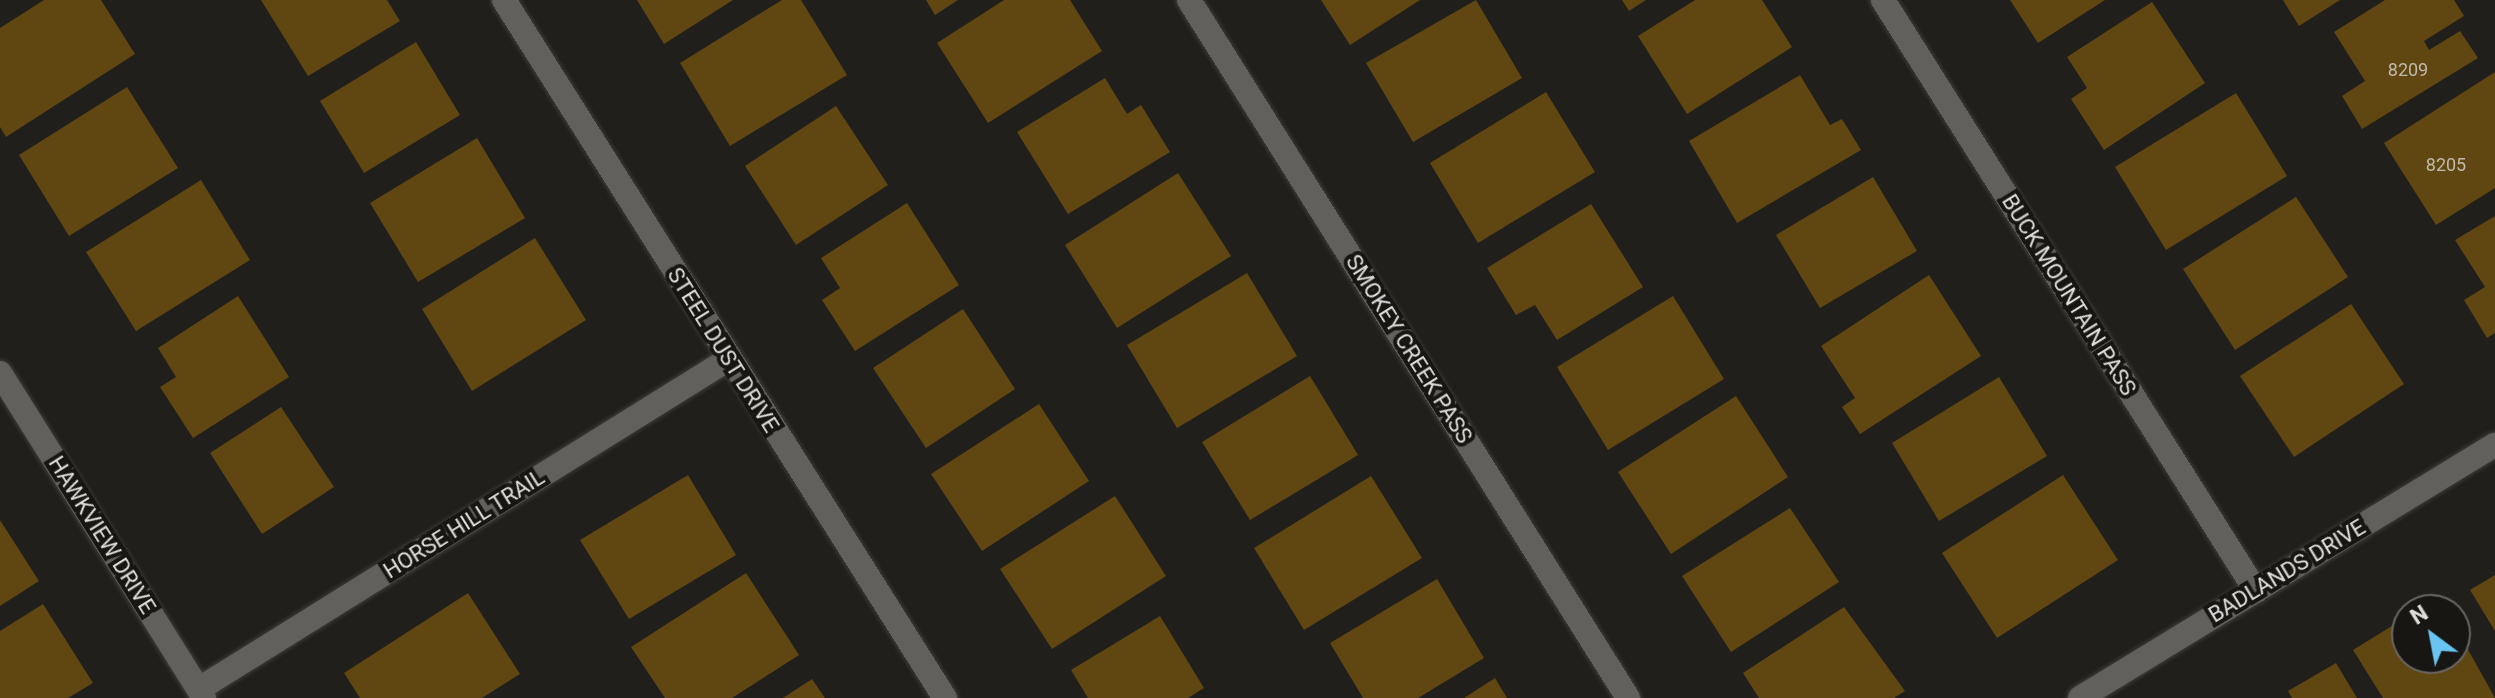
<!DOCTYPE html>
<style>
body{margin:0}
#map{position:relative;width:2495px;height:698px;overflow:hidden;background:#211f1c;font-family:Roboto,sans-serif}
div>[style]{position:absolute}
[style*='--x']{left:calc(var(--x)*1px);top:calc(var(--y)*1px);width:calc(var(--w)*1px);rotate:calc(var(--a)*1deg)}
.building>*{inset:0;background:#604611}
.roads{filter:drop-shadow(0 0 2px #3e3c3a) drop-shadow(0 0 2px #3e3c3a)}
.street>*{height:24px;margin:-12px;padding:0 12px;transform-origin:12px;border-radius:12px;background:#62605d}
span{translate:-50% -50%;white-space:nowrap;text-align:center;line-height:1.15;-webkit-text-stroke:8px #171613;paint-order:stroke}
.number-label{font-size:18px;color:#c1b9aa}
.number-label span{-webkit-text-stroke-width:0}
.street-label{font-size:22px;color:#e1dfdd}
.north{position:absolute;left:2391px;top:594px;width:80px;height:80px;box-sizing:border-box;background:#171613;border:2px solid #686664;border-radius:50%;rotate:328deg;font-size:22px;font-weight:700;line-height:32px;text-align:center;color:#e1dfdd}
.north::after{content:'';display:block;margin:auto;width:28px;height:36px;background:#68c4f0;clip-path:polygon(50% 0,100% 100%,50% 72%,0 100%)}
</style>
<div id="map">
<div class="building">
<div style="clip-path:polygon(44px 0,101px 0,135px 54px,6px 137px,0 127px,0 28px)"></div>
<div style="clip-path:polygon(261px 0,387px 0,400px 21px,308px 76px)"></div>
<div style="clip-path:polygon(637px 0,733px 0,664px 44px)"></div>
<div style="clip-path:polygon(782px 0,801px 0,847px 75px,730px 146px,680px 63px)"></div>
<div style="clip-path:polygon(926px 0,958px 0,935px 15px)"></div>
<div style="clip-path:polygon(1004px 0,1070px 0,1102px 51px,988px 123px,937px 43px)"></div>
<div style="clip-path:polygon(1321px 0,1420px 0,1350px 45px)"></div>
<div style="clip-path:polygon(1476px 0,1522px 78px,1413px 142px,1366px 63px)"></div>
<div style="clip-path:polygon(1622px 0,1646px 0,1629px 11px)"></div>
<div style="clip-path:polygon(1695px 0,1762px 0,1792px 47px,1687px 114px,1638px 36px)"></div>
<div style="clip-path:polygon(2010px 0,2105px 0,2038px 43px)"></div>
<div style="clip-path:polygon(2283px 0,2340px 0,2299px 26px)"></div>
<div style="clip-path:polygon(2385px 0,2454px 0,2464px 16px,2424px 41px,2429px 50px,2460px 31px,2478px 58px,2362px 129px,2342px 96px,2365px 81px,2334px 32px)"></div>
<div style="clip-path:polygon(2152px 2px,2205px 83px,2104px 150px,2071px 99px,2087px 88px,2067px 57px)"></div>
<div style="clip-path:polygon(416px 42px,460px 115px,364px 173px,320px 101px)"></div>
<div style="clip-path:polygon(2495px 72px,2495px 188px,2436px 225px,2384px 143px)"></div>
<div style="clip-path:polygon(1800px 75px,1830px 125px,1842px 119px,1861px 150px,1737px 223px,1689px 141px)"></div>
<div style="clip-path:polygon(1105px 78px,1127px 114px,1141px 105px,1170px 152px,1068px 214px,1017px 132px)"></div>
<div style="clip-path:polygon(127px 87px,178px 168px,69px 236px,19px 155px)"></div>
<div style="clip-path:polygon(1546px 92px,1595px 172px,1478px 243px,1430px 163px)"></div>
<div style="clip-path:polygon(2236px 93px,2287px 176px,2166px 250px,2115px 167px)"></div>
<div style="clip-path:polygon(836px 106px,888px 185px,796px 245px,745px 166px)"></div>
<div style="clip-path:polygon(477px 138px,525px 218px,418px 282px,370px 203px)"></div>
<div style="clip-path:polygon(1178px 173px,1231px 256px,1117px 328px,1065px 245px)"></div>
<div style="clip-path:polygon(1873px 177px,1917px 251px,1820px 308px,1776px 235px)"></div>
<div style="clip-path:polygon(201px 180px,250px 260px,136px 331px,86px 252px)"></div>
<div style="clip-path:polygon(2296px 197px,2348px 277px,2235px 350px,2183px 269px)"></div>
<div style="clip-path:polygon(907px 203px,959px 285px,855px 351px,822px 300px,840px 288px,821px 258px)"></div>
<div style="clip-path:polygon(1591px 204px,1643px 287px,1557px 340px,1535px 305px,1516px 315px,1487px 268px)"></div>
<div style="clip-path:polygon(2495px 216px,2495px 333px,2487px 338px,2464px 300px,2485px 287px,2455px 240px)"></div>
<div style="clip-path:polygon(535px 238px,586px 320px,472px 391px,422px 309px)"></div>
<div style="clip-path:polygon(1247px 273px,1297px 356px,1177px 428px,1127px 345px)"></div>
<div style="clip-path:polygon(1929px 275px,1981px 356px,1860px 434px,1842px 407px,1855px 398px,1821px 346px)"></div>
<div style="clip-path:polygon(238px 296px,289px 377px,193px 438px,160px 387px,176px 377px,158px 348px)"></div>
<div style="clip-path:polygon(1673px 296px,1724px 379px,1608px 450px,1557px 367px)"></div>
<div style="clip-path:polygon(2351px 304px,2404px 384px,2294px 457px,2240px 376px)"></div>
<div style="clip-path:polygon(963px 309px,1015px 389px,926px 448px,873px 368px)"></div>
<div style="clip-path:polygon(1310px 376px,1358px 455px,1250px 520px,1202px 442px)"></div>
<div style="clip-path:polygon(1999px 377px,2047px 456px,1939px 521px,1892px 443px)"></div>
<div style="clip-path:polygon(1736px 396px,1788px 477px,1671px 554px,1618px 472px)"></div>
<div style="clip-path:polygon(1039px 404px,1089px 481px,982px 551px,931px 474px)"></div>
<div style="clip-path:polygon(281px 407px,334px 487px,262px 534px,210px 453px)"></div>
<div style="clip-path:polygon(688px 475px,736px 555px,629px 619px,580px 540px)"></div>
<div style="clip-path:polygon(2063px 475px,2118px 560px,1997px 638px,1942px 553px)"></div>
<div style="clip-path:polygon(1371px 476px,1422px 558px,1304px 630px,1254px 548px)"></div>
<div style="clip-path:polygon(1115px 496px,1166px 576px,1052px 649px,1000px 569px)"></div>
<div style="clip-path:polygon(1790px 508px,1839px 582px,1731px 652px,1682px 576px)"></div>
<div style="clip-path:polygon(0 520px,39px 581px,0 606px)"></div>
<div style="clip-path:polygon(746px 573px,799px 655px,732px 698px,665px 698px,631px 647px)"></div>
<div style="clip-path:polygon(2495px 575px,2495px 631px,2470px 590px)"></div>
<div style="clip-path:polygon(1437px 579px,1484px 658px,1418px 698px,1363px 698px,1330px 643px)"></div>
<div style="clip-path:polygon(468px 593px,520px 674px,482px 698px,360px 698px,344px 673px)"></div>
<div style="clip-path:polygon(43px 604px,93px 683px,68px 698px,0 698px,0 631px)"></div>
<div style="clip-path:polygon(1844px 607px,1905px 691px,1894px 698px,1759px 698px,1743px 673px)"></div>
<div style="clip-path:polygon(1160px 616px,1204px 688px,1188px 698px,1088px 698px,1071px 670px)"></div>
<div style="clip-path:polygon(2400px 621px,2407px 633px,2407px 658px,2455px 658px,2455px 626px,2495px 698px,2383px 698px,2353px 650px)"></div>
<div style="clip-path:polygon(2336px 663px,2357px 698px,2292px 698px,2288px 691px)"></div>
<div style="clip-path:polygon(1495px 678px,1507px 698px,1464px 698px)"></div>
<div style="clip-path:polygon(812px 679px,825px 698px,783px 698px)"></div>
</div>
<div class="roads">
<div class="street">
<div style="--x:504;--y:0;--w:826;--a:57.72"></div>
<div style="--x:1189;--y:0;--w:825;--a:57.83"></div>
<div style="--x:1883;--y:0;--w:699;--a:57.74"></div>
<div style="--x:0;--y:373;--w:384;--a:57.9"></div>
<div style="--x:199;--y:689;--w:624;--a:-31.91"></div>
<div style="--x:2080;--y:698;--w:486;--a:-31.4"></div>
</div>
</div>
<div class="number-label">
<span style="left:2408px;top:70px">8209</span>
<span style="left:2446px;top:165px">8205</span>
</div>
<div class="street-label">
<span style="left:2069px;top:295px;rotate:58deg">BUCK MOUNTAIN PASS</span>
<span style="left:1409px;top:349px;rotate:58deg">SMOKEY CREEK PASS</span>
<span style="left:723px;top:350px;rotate:58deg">STEEL DUST DRIVE</span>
<span style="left:464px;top:524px;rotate:-32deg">HORSE HILL TRAIL</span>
<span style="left:102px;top:535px;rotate:58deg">HAWKVIEW DRIVE</span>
<span style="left:2287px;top:571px;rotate:-31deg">BADLANDS DRIVE</span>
</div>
<div class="north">N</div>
</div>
